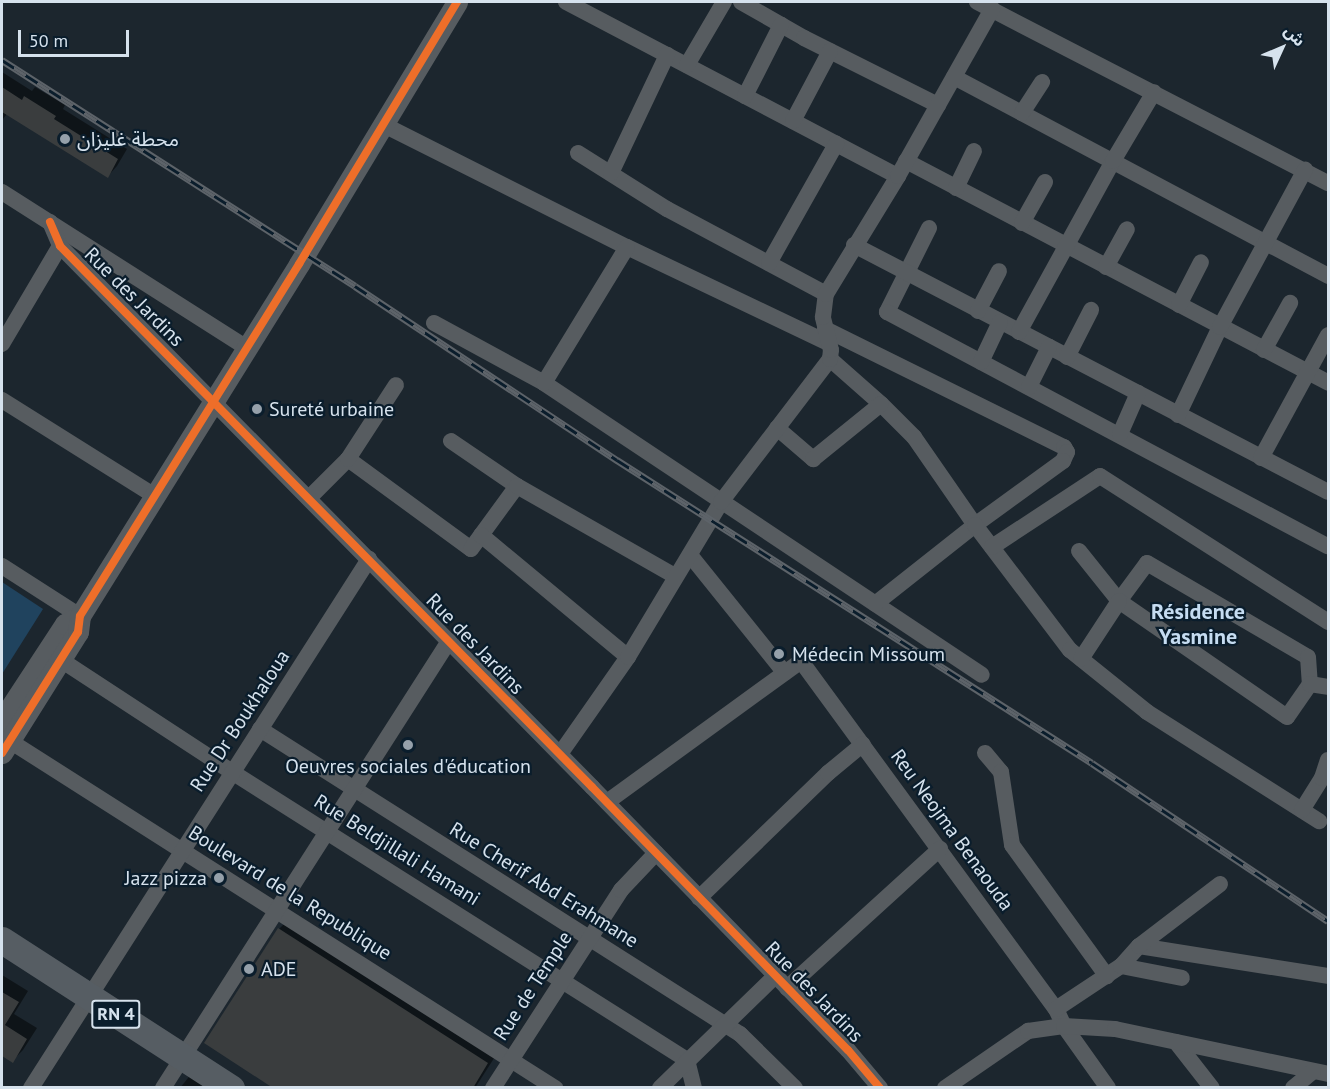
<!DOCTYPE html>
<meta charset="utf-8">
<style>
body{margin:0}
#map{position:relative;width:1330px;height:1089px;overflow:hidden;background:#1c262e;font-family:"PT Sans","Noto Sans Arabic",sans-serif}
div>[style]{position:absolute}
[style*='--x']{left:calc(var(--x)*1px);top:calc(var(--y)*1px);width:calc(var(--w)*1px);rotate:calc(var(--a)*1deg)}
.green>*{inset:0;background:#20435e}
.shadow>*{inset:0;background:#0007}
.building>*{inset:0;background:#3a3d3e}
.minor>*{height:16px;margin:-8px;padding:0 8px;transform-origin:8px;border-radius:8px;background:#575c60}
.tertiary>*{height:21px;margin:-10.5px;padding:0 10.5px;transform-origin:10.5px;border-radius:10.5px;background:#575c60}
.primary>*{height:27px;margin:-13.5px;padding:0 13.5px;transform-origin:13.5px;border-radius:13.5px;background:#565d63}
.rail>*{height:7px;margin-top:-3.5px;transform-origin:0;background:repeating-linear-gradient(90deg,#0a1d2c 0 14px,#5d6369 0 28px);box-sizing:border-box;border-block:2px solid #5d6369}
.cycleway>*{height:8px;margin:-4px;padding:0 4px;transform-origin:4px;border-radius:4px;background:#ee6e29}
.dots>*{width:16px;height:16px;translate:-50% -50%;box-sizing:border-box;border:3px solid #0a1d2c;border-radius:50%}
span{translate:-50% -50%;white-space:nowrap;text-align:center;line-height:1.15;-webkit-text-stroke:4.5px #0a1d2c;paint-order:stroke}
.shield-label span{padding:2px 4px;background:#0a1d2c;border:2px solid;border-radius:4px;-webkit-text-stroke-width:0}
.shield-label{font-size:18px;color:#d6e2ed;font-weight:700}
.poi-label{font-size:20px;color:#d6e2ed}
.left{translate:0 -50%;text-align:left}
.right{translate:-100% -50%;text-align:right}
.street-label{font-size:20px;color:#d6e2ed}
.quarter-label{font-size:22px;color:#c5dcf1;font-weight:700}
.frame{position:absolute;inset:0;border:3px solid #d6e2ed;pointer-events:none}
.north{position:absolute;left:1252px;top:18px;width:60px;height:60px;-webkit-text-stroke:4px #0a1d2c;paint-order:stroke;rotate:46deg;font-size:16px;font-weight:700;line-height:24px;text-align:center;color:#d6e2ed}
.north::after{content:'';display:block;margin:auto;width:21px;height:27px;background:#d6e2ed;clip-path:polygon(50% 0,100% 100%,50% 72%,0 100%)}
.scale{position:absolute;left:18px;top:30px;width:111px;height:27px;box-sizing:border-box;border:3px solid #d6e2ed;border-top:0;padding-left:8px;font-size:18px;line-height:21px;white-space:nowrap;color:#d6e2ed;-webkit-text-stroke:4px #0a1d2c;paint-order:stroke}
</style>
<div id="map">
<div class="green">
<div style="clip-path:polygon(2px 582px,43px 609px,2px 674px)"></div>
</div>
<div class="shadow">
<div style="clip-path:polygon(2px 72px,32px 91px,35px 87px,65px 105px,63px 109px,127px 149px,117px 166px,108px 176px,7px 114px,2px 120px)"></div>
<div style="clip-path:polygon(290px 918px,498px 1052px,475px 1088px,275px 1088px,206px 1043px,279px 929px)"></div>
<div style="clip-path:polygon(2px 975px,28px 991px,14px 1014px,37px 1028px,23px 1050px,12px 1061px,2px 1054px)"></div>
<div style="clip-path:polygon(196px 1068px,225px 1088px,180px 1088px)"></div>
</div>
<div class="building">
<div style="clip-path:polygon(2px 87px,22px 100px,24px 96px,56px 116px,54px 119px,118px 159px,108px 178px,2px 112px)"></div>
<div style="clip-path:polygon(278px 928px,488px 1063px,473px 1088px,273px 1088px,204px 1043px)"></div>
<div style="clip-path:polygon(2px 992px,19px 1002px,5px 1025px,27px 1039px,13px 1063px,2px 1056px)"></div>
</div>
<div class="minor">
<div style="--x:566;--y:2;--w:375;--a:27.7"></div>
<div style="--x:741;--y:2;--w:73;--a:29.7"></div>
<div style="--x:804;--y:38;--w:150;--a:26.6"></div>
<div style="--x:977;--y:2;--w:395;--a:27.3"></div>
<div style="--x:687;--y:65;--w:73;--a:-59.6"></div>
<div style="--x:954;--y:77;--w:424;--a:28"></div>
<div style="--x:745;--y:96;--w:80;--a:-63.1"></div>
<div style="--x:1022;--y:113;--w:37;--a:-57"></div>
<div style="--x:793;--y:121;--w:79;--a:-62.1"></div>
<div style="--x:382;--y:124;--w:274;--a:26.7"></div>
<div style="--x:627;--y:247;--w:223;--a:25.5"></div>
<div style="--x:578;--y:153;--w:105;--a:32.2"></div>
<div style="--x:667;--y:209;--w:180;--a:28.1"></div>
<div style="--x:906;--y:161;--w:477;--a:27.7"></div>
<div style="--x:611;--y:173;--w:131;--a:-64.6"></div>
<div style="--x:956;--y:188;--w:41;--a:-64.1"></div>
<div style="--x:2;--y:192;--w:290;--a:32.5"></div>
<div style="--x:50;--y:222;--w:26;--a:67"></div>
<div style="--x:60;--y:246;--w:759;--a:45.48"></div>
<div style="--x:592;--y:787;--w:367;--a:45.8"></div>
<div style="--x:848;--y:1050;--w:50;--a:49.9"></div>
<div style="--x:1022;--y:223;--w:47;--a:-60.7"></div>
<div style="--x:929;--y:228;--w:94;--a:116.6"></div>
<div style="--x:887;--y:312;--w:499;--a:28"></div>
<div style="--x:854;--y:245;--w:534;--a:27.52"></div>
<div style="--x:769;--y:263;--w:137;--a:-60.6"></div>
<div style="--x:1106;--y:267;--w:43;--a:-61.1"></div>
<div style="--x:1179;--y:305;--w:48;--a:-62.9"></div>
<div style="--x:978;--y:311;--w:45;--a:-62.3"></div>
<div style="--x:434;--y:323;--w:125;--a:28.6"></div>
<div style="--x:544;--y:383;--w:526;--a:33.69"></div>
<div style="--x:825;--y:329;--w:267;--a:26.3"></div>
<div style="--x:1064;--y:447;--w:6;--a:59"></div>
<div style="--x:1067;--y:452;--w:10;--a:114"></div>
<div style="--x:1063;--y:461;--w:109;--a:144"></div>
<div style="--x:975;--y:525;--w:127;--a:141.7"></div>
<div style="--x:1019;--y:332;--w:195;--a:-61.2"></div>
<div style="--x:1113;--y:161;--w:80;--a:-59.3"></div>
<div style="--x:2;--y:344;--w:114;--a:-59.4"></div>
<div style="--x:1264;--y:350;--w:54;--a:-61"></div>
<div style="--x:1067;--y:357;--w:53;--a:-62.9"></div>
<div style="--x:830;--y:359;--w:68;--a:41.4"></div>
<div style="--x:881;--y:404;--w:47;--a:45"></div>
<div style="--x:914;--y:437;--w:107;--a:55.3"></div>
<div style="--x:975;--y:525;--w:157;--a:52.8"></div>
<div style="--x:1070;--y:650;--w:99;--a:38.8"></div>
<div style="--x:1147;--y:712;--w:204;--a:32.4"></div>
<div style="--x:981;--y:362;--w:44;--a:-64.6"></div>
<div style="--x:544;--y:383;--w:159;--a:-58.6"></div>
<div style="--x:1029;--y:387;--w:45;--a:-63.4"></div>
<div style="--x:2;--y:400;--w:181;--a:32.1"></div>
<div style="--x:1178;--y:415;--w:98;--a:-64.5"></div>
<div style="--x:1220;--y:327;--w:179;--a:-61.6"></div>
<div style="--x:777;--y:428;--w:48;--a:40.7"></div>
<div style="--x:813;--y:459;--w:87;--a:-39"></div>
<div style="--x:1120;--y:434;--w:45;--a:-66.3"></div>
<div style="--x:451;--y:441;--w:80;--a:34.3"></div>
<div style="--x:1261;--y:458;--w:140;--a:-61.4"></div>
<div style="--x:348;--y:459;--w:152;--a:36.2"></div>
<div style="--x:471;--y:549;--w:78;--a:-53.9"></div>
<div style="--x:517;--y:486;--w:182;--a:29.7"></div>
<div style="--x:309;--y:498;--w:55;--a:-45"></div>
<div style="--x:348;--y:459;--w:88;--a:-57"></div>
<div style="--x:481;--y:535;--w:191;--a:39.7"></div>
<div style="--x:992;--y:547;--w:129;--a:-33.3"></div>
<div style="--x:1100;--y:476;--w:271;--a:32.6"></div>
<div style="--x:1079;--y:551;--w:64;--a:51.3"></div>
<div style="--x:1119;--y:601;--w:47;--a:-53.6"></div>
<div style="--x:1147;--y:563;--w:186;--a:30.3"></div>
<div style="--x:1308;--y:657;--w:27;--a:86"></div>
<div style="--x:1310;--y:684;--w:40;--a:124.9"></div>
<div style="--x:1287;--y:717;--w:204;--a:-145.4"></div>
<div style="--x:1119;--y:601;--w:69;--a:123.2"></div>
<div style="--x:690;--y:555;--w:151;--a:51.2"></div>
<div style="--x:2;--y:566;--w:93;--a:32.7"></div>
<div style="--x:61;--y:660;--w:204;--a:33.2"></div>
<div style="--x:232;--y:772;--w:538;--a:32.33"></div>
<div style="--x:687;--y:1060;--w:29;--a:76"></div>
<div style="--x:1310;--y:684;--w:18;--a:9"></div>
<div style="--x:260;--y:729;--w:569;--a:32.43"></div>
<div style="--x:740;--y:1034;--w:77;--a:44.5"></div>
<div style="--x:2;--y:736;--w:656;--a:32.48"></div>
<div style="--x:985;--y:753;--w:25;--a:50"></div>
<div style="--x:1001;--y:772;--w:74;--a:81.4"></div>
<div style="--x:1012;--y:845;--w:162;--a:54.1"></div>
<div style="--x:560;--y:754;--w:118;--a:-55"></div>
<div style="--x:628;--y:657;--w:181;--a:-59"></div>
<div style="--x:721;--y:502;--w:180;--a:-52.7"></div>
<div style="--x:830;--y:359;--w:9;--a:-84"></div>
<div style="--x:831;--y:350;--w:34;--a:-104"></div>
<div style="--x:823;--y:317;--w:23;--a:-83"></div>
<div style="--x:826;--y:294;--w:138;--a:-58.6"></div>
<div style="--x:898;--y:176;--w:192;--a:-60.6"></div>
<div style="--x:607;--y:802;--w:240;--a:-36"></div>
<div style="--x:801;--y:661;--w:431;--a:53.8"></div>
<div style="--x:1056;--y:1009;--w:19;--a:65"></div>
<div style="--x:1064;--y:1026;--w:76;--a:54.6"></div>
<div style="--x:1302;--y:810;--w:38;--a:-58"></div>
<div style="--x:1322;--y:778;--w:19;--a:-72"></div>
<div style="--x:699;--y:898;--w:180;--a:-44.1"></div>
<div style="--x:828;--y:773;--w:45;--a:-39.6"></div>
<div style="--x:1139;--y:946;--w:191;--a:9"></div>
<div style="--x:1121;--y:966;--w:62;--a:11.1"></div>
<div style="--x:787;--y:988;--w:207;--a:-42.3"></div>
<div style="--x:1056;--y:1009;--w:78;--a:-33.5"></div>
<div style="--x:1121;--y:966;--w:27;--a:-48"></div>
<div style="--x:1139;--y:946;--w:102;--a:-37.4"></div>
<div style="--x:1176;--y:1042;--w:58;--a:52"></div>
<div style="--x:31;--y:1088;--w:628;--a:-57.42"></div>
<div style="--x:163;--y:1088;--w:531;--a:-57.39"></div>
<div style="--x:493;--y:1088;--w:236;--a:-57.1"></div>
<div style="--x:621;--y:890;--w:51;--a:-46.6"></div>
<div style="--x:660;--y:1088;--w:161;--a:-44.2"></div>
<div style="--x:945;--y:1088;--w:101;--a:-34.5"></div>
<div style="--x:1028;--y:1031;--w:36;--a:-8"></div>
<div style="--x:1064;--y:1026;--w:51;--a:3.4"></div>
<div style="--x:1115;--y:1029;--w:218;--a:11.9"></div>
<div style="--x:1293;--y:1088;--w:26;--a:-40"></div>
</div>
<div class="tertiary">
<div style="--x:2;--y:720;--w:115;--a:-56.7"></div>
<div style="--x:65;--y:624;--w:17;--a:-28"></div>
<div style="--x:2;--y:753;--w:143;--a:-57.9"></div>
<div style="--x:78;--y:632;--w:16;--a:-83"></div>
<div style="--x:80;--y:616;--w:415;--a:-58.1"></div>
<div style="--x:299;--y:264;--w:306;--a:-58.9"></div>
</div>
<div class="primary">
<div style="--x:2;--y:940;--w:273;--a:32.9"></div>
</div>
<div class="rail">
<div style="--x:2;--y:60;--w:419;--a:32.6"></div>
<div style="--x:355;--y:286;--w:315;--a:33.6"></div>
<div style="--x:617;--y:460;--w:563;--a:32.53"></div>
<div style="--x:1092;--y:763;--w:284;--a:33.8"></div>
</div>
<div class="cycleway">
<div style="--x:50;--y:222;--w:26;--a:67"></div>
<div style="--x:60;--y:246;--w:759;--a:45.48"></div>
<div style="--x:592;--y:787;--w:367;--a:45.8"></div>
<div style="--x:848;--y:1050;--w:50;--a:49.9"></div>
<div style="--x:2;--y:753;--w:143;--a:-57.9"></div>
<div style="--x:78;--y:632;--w:16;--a:-83"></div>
<div style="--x:80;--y:616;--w:415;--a:-58.1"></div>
<div style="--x:299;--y:264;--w:306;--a:-58.9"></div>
</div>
<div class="dots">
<div style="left:65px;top:139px;background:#95a0aa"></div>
<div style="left:257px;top:409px;background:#95a0aa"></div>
<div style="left:779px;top:654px;background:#95a0aa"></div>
<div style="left:408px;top:745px;background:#95a0aa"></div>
<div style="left:219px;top:878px;background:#95a0aa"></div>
<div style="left:249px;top:969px;background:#95a0aa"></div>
</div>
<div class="shield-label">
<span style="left:116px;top:1014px">RN 4</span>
</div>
<div class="poi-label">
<span class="left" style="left:77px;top:139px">محطة غليزان</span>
<span class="left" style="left:269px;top:409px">Sureté urbaine</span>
<span class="left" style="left:792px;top:654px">Médecin Missoum</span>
<span style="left:408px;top:766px">Oeuvres sociales d'éducation</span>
<span class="right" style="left:207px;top:878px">Jazz pizza</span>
<span class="left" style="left:261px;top:969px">ADE</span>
</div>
<div class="street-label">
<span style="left:134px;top:297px;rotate:45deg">Rue des Jardins</span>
<span style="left:475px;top:644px;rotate:46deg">Rue des Jardins</span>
<span style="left:240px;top:721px;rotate:-57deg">Rue Dr Boukhaloua</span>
<span style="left:952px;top:830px;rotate:54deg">Reu Neojma Benaouda</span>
<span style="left:397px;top:850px;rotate:32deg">Rue Beldjillali Hamani</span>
<span style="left:544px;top:885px;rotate:32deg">Rue Cherif Abd Erahmane</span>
<span style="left:290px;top:893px;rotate:32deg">Boulevard de la Republique</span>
<span style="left:533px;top:986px;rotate:-57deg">Rue de Temple</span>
<span style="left:814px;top:992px;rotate:46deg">Rue des Jardins</span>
</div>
<div class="quarter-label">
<span style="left:1198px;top:624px">Résidence<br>Yasmine</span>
</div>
<div class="frame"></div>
<div class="north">ش</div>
<div class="scale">50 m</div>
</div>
